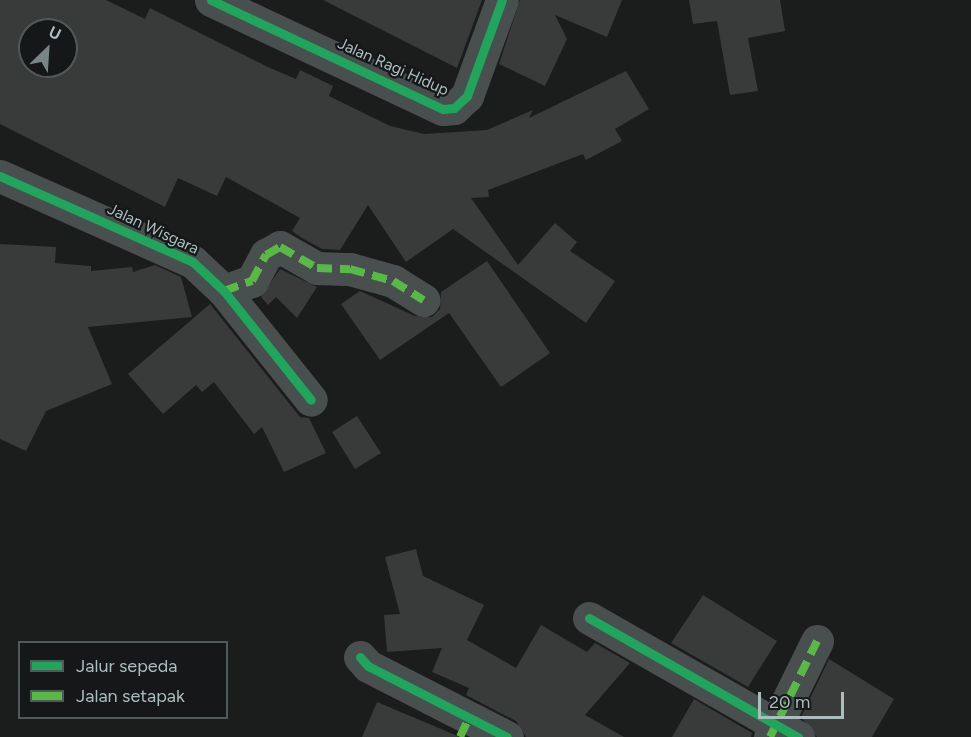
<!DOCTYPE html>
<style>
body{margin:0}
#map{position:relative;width:971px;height:737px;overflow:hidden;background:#1b1c1c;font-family:Figtree,sans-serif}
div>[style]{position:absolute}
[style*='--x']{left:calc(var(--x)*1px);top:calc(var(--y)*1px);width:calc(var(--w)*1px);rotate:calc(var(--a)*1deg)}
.building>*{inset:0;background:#393a3a}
.minor>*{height:33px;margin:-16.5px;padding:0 16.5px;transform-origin:16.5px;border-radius:16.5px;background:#494e4e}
.quiet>*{height:8px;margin-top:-4px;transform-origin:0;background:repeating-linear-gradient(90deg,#58b947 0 15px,transparent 0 23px)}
.cycleway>*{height:9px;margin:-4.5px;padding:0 4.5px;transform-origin:4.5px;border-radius:4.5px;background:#20a55d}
span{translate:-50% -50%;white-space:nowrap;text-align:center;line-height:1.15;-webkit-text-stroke:4.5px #151718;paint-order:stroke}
.street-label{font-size:16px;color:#abbdbc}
.legend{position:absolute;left:18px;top:641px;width:210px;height:78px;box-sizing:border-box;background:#151718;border:2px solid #51595a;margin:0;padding:8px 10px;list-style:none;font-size:18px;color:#abbdbc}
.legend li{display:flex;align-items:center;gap:12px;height:30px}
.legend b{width:30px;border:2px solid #51595a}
.north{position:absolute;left:18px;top:18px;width:60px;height:60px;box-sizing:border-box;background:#151718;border:2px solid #51595a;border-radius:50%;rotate:25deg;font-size:16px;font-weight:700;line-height:24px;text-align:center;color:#abbdbc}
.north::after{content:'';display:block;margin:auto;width:21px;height:27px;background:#798584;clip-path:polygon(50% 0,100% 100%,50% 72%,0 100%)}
.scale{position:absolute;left:758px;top:692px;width:86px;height:27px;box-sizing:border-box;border:3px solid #abbdbc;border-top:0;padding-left:8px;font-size:18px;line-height:21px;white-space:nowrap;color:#abbdbc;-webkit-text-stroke:4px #151718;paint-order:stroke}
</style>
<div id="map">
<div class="building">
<div style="clip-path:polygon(evenodd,0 0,106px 0,145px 19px,150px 8px,270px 68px,296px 79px,300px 70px,333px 86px,329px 96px,390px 126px,424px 134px,487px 130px,533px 110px,529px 118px,626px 71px,649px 109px,615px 129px,622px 141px,586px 160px,583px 154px,488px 190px,489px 197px,471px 198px,518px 265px,555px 223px,577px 242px,570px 251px,615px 281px,586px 323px,453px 229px,406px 262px,368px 205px,340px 250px,322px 249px,302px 238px,292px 231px,300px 218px,226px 177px,217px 196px,178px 178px,165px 207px,0 124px,0 0,30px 30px,66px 30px,66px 66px,30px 66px,30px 30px)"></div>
<div style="clip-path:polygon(323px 0,482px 0,457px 68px)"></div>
<div style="clip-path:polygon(520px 0,622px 0,607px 37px,555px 15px,567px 39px,545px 86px,499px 64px)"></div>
<div style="clip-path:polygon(689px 0,780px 0,785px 31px,748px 38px,758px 91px,730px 95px,717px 21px,693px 24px)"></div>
<div style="clip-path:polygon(0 244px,56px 247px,55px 263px,91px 266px,91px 271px,132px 267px,133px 272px,155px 265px,181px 277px,192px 317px,88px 327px,112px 384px,46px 411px,26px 451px,0 439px)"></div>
<div style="clip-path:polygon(487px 261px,550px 353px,501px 387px,449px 313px,380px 360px,341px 304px,360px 291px,415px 316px,432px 317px,440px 309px,441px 292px)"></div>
<div style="clip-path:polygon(280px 269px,317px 287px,297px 318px,276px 297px,268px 305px,261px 297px)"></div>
<div style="clip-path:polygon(210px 304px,300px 417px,309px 418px,326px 453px,284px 472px,262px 427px,254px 434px,214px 382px,202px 392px,196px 385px,163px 414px,128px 374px)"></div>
<div style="clip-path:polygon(357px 416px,381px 453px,355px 469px,332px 432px)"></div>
<div style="clip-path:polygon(416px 549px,423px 576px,484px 605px,467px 640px,516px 668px,541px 625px,587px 652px,595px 643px,630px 663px,585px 715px,624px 737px,526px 737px,516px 721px,466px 695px,469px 688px,432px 672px,442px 648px,387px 652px,384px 615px,400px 614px,385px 557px)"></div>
<div style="clip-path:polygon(703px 595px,777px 641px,748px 687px,671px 643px)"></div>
<div style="clip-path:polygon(829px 659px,894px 699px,872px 737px,817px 737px,801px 717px)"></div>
<div style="clip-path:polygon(694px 699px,752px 733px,751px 737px,672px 737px)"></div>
<div style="clip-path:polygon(377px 702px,460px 737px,362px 737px)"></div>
</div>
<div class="minor">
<div style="--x:211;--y:0;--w:256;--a:25.2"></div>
<div style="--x:443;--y:109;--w:11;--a:-5"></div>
<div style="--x:454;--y:108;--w:18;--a:-43"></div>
<div style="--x:467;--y:96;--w:102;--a:-70"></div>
<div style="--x:0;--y:176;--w:211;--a:24"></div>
<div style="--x:193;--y:262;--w:42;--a:43.1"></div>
<div style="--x:224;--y:291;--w:139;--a:51.4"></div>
<div style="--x:224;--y:291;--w:30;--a:-20"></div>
<div style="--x:252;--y:281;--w:30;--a:-62"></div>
<div style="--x:266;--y:255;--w:16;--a:-30"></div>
<div style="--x:280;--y:247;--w:43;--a:29.6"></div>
<div style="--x:317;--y:268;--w:33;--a:2"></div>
<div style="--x:350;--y:269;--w:45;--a:15.6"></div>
<div style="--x:393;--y:281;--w:36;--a:32"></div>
<div style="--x:589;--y:618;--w:241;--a:29.7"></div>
<div style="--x:360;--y:657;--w:12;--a:48"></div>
<div style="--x:368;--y:666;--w:156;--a:27.1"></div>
<div style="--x:770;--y:737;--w:107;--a:-63.9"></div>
</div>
<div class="quiet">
<div style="--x:224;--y:291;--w:30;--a:-20"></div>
<div style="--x:252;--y:281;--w:30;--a:-62"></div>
<div style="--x:266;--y:255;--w:16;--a:-30"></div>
<div style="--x:280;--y:247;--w:43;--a:29.6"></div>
<div style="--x:317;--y:268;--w:33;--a:2"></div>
<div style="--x:350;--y:269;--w:45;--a:15.6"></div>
<div style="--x:393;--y:281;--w:36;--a:32"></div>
<div style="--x:460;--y:737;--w:23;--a:-65"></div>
<div style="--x:770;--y:737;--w:107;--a:-63.9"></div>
</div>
<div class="cycleway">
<div style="--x:211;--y:0;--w:256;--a:25.2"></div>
<div style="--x:443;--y:109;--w:11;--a:-5"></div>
<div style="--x:454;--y:108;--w:18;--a:-43"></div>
<div style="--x:467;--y:96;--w:102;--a:-70"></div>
<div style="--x:0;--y:176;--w:211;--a:24"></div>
<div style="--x:193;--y:262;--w:42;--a:43.1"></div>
<div style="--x:224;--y:291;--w:139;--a:51.4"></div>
<div style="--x:589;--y:618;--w:241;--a:29.7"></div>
<div style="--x:360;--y:657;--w:12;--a:48"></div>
<div style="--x:368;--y:666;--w:156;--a:27.1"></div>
</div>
<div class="street-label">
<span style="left:393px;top:67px;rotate:24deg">Jalan Ragi Hidup</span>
<span style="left:153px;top:229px;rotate:25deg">Jalan Wisgara</span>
</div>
<ul class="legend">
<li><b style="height:8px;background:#20a55d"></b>Jalur sepeda</li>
<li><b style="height:8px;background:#58b947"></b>Jalan setapak</li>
</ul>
<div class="north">U</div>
<div class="scale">20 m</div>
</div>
